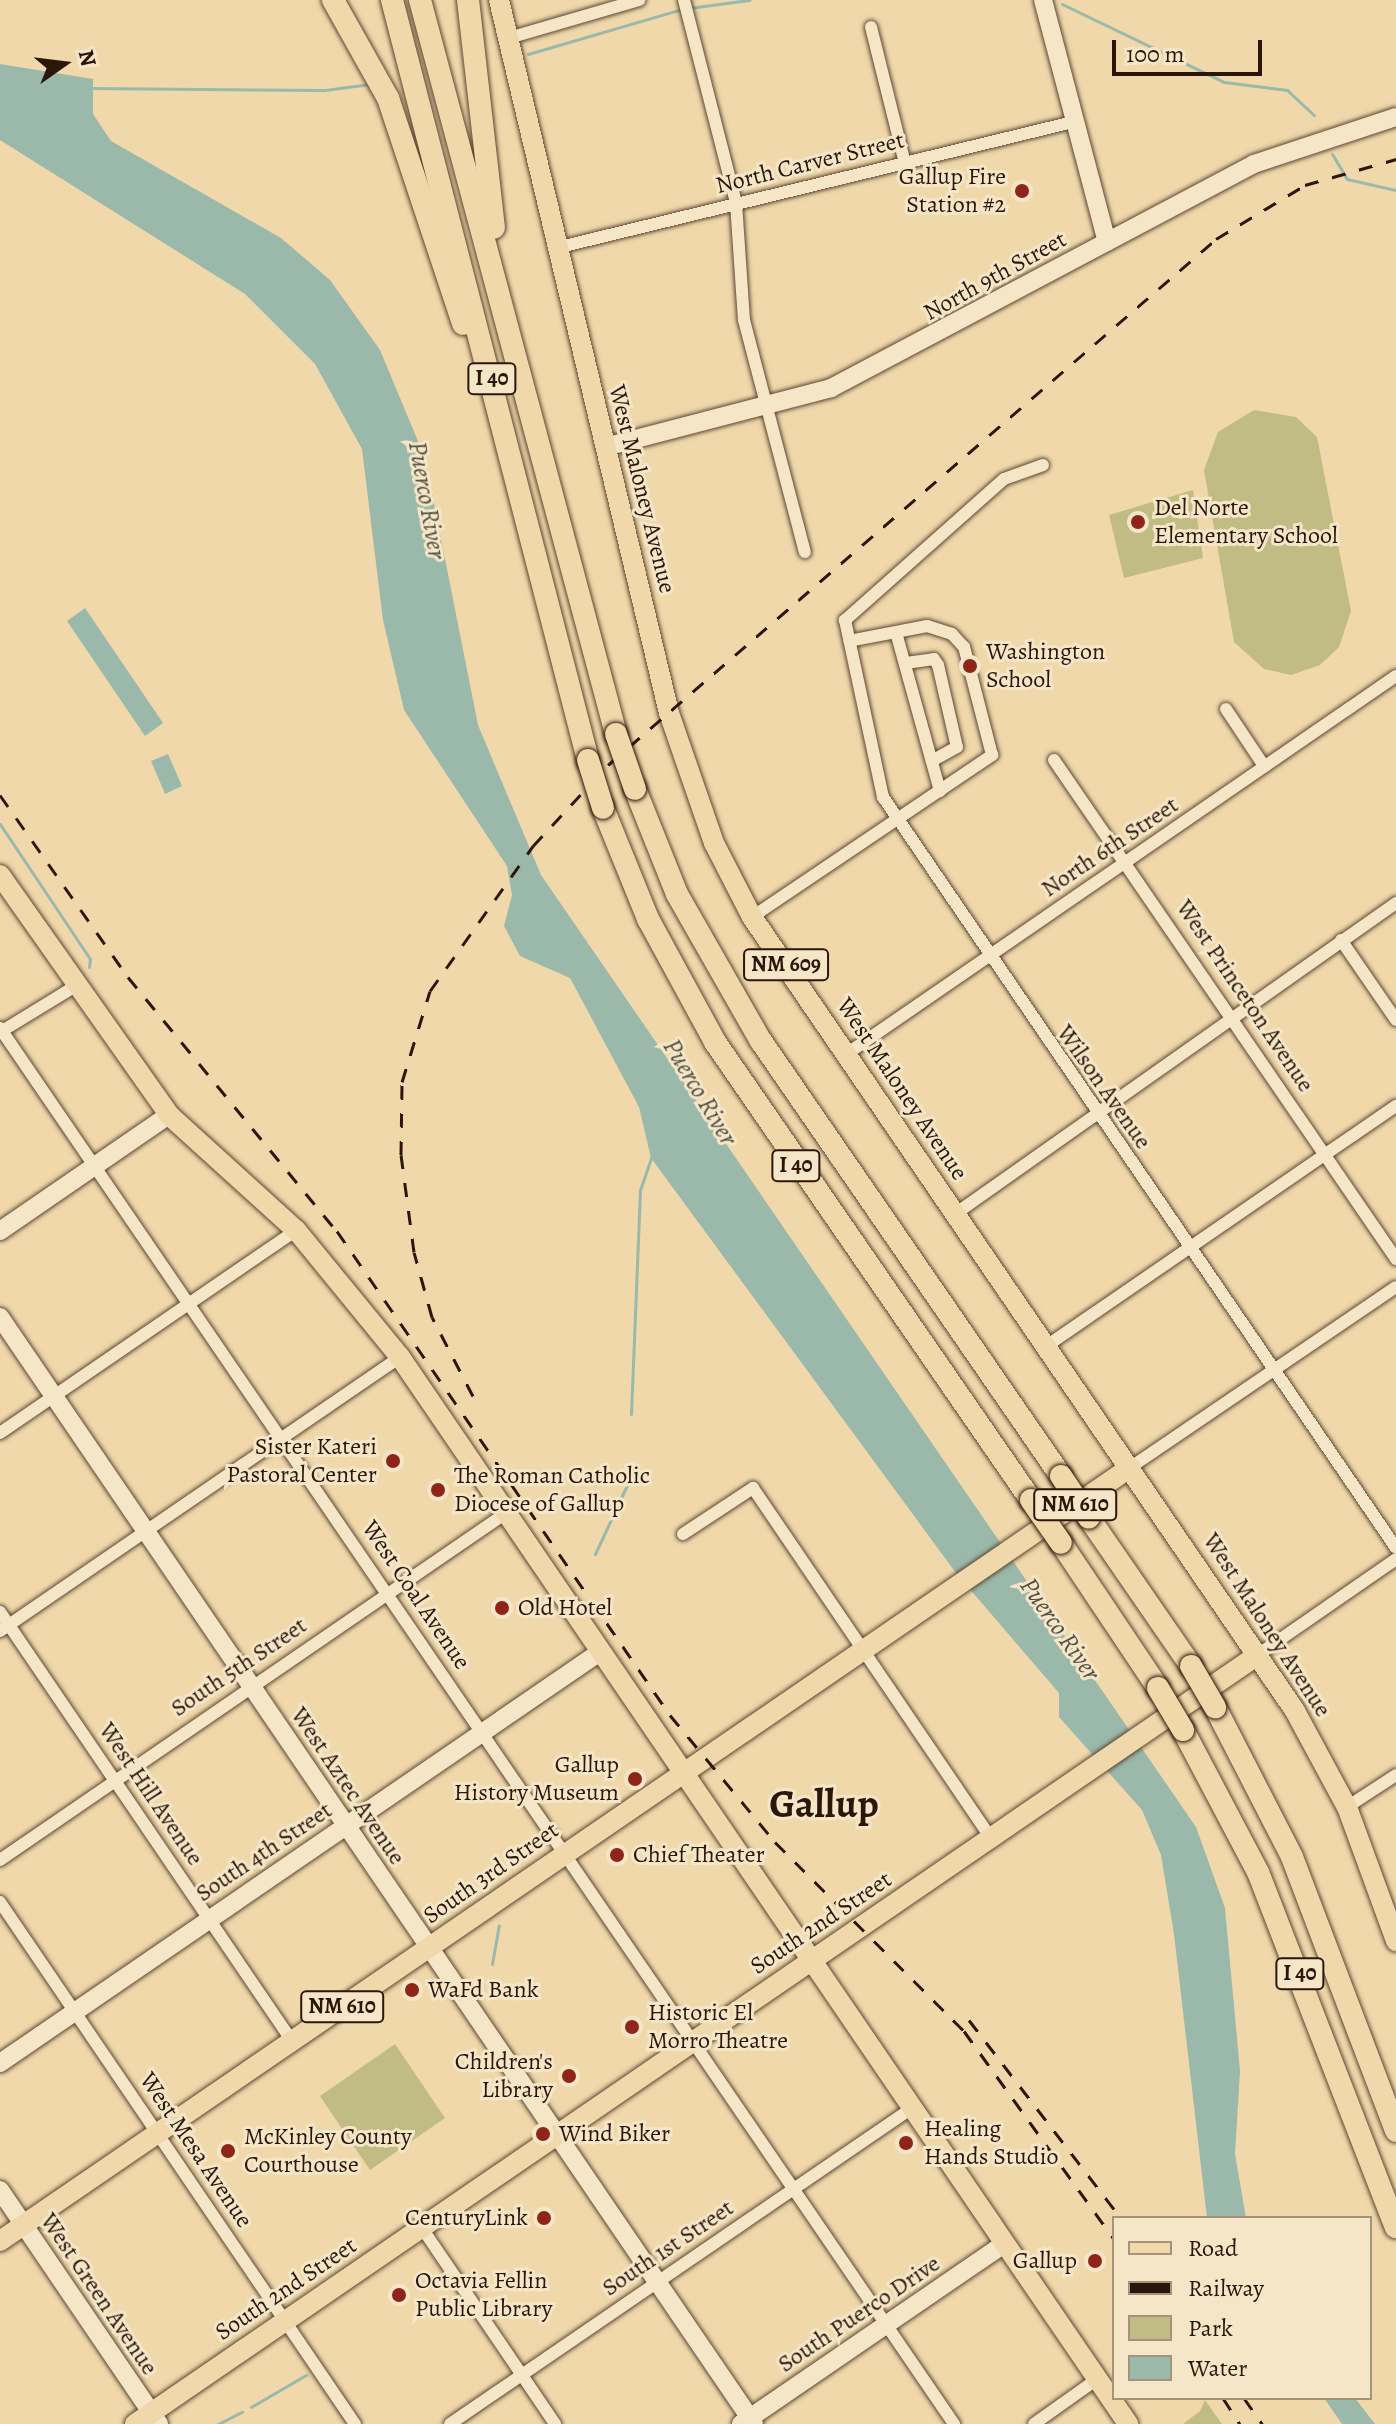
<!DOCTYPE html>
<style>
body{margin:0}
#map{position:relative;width:1396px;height:2424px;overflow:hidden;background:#f0d8ab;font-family:Alegreya,serif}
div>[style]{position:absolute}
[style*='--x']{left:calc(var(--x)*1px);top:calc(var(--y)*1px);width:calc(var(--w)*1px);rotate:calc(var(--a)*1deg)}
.green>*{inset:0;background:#c0bc84}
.water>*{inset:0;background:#9ab9ab}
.stream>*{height:3px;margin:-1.5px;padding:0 1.5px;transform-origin:1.5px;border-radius:1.5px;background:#9ab9ab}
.roads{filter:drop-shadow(0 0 2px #5d4632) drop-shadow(0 0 2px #5d4632)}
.street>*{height:12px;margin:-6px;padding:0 6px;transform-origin:6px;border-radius:6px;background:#f5e6c8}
.secondary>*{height:18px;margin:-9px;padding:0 9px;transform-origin:9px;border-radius:9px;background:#f5e6c8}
.primary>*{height:20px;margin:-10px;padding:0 10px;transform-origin:10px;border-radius:10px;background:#f0d8ab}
.highway>*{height:22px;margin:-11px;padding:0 11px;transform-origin:11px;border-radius:11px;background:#f0d8ab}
.rail>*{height:3px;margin-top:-1.5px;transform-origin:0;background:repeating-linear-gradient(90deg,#2c1609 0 14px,transparent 0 28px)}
.bridges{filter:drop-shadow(0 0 2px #2c1609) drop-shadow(0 0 2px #2c1609)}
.highway-bridge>*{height:22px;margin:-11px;padding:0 11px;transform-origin:11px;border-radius:11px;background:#f0d8ab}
.dots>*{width:22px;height:22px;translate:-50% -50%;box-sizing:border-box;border:4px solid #f5e6c8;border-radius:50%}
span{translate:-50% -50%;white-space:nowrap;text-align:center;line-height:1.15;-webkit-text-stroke:6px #f5e6c8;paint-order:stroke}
.shield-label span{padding:2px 6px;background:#f5e6c8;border:2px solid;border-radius:6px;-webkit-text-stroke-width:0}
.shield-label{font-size:22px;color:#2c1609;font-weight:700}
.street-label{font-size:24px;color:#2c1609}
.poi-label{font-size:24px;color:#2c1609}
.right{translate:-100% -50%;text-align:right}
.left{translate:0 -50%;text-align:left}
.water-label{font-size:26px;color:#524f42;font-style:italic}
.town-label{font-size:40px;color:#2c1609;font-weight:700}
.legend{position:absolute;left:1112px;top:2216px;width:260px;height:184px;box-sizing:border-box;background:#f5e6c8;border:2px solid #a5937c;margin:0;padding:10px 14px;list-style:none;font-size:24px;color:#2c1609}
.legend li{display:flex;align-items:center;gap:16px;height:40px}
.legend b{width:40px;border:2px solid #a5937c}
.north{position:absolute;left:24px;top:24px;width:80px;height:80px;-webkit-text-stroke:6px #f5e6c8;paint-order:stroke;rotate:76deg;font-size:22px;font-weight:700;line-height:32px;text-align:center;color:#2c1609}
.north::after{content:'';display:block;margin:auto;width:28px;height:36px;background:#2c1609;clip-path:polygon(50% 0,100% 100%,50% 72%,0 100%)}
.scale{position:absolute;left:1112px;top:40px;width:150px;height:36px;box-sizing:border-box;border:4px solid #2c1609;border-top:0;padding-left:10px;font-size:24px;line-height:28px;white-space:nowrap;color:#2c1609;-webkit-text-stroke:6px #f5e6c8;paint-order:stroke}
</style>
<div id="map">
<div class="green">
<div style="clip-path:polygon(1254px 410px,1296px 417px,1317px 437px,1351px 611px,1339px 647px,1320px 665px,1291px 675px,1264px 669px,1234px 642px,1204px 470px,1218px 432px)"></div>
<div style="clip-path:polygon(1193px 490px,1203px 558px,1124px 578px,1109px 515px)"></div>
<div style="clip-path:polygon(395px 2044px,445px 2118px,370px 2170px,320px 2096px)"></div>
<div style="clip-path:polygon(1205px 2400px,1222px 2424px,1183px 2424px,1200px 2411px)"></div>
</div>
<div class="water">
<div style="clip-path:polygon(0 64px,93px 79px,93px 114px,111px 141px,281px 238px,330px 280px,380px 350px,425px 458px,478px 725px,541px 875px,1196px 1827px,1225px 1908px,1240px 2071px,1235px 2154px,1246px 2218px,1207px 2218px,1174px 1934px,1161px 1855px,1142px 1810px,1059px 1717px,1059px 1693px,956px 1573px,651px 1158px,639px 1107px,570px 978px,520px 956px,504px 926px,512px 895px,507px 866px,404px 710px,383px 620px,362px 449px,315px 364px,245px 294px,0 140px)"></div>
<div style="clip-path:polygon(85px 608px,163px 723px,145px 736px,67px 621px)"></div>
<div style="clip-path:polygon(168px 754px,182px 786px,165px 794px,151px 761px)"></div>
<div style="clip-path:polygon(1324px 2398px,1355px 2398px,1375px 2424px,1342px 2424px)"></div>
</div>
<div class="stream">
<div style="--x:1062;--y:4;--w:180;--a:25.7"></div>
<div style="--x:1224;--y:82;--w:64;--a:7.2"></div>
<div style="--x:1287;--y:90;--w:37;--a:43"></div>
<div style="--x:689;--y:8;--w:61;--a:-7.6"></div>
<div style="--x:528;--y:54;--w:160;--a:-16.3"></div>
<div style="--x:90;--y:88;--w:235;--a:0.5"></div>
<div style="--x:325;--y:90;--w:45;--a:-7.6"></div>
<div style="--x:1332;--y:154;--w:29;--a:59"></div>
<div style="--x:1347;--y:179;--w:50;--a:12.7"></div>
<div style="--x:0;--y:824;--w:162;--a:56.3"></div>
<div style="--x:90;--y:959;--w:8;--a:97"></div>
<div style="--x:631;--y:1414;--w:224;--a:-87.7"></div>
<div style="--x:640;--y:1190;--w:36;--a:-71"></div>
<div style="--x:595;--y:1554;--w:78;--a:-65.1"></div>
<div style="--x:492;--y:1964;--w:39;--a:-80"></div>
<div style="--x:251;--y:2407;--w:64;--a:-30.2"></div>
<div style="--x:218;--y:2424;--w:27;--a:-27"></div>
</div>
<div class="roads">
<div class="street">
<div style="--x:684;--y:0;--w:210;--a:75.6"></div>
<div style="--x:736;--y:203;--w:117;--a:86.1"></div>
<div style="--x:744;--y:320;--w:240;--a:75.3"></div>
<div style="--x:871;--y:27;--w:140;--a:76"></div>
<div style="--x:505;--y:39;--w:140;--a:-16.2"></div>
<div style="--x:556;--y:248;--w:532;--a:-13.7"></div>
<div style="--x:1043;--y:465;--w:41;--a:160.3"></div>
<div style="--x:1004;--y:479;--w:213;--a:138.4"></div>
<div style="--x:845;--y:620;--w:181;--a:77.9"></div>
<div style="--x:883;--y:797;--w:909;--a:55.66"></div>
<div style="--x:897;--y:636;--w:161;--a:74.5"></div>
<div style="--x:906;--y:663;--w:28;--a:-8"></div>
<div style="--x:934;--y:659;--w:7;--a:56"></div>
<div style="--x:938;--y:665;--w:84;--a:77"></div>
<div style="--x:957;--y:747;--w:29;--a:151"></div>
<div style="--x:1226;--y:709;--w:69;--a:56.3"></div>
<div style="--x:1054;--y:760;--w:605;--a:55.57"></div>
<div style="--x:752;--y:917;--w:290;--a:-34"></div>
<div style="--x:992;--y:755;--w:112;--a:-104.5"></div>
<div style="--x:964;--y:647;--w:18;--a:-133"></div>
<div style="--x:952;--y:634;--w:26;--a:-162"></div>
<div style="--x:927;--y:626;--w:79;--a:169.1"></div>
<div style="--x:1341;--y:940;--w:97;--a:55.5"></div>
<div style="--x:0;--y:1028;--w:1691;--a:55.65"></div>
<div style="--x:2;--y:1031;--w:84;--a:-31.4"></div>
<div style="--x:848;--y:1053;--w:665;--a:-34.53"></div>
<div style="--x:955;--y:1214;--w:540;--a:-35.19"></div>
<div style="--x:1045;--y:1347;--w:426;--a:-34.5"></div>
<div style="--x:0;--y:1433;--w:359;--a:-34.4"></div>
<div style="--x:1131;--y:1467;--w:320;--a:-34.2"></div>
<div style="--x:683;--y:1534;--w:84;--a:-33.3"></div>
<div style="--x:753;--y:1488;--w:423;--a:55.8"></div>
<div style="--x:0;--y:1612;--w:519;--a:55.76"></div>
<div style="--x:0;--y:1631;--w:485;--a:-34.4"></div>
<div style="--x:1259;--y:1654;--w:167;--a:-34.7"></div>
<div style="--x:1347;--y:1807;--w:59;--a:-33.1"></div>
<div style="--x:0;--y:1860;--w:614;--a:-34.44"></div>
<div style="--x:0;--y:1902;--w:631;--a:55.78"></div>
<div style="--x:422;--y:2228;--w:237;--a:55.8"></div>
<div style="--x:450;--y:2424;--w:560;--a:-34.37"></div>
<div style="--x:1034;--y:2424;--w:77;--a:-35.5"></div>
</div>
<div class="secondary">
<div style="--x:1043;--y:0;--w:250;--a:75.2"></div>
<div style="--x:605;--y:447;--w:234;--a:-14.6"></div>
<div style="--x:831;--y:388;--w:479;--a:-27.9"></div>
<div style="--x:1254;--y:164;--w:150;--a:-18.3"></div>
<div style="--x:0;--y:1231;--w:205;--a:-34.5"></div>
<div style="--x:0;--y:1317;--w:1339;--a:55.74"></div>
<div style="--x:0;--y:2063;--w:727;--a:-34.41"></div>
<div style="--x:0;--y:2190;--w:283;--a:55.8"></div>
<div style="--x:741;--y:2424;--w:320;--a:-34.4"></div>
</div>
<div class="primary">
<div style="--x:499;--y:0;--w:733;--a:76.59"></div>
<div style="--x:669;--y:713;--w:138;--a:70.9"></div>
<div style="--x:714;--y:843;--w:83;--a:62.8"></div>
<div style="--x:752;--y:917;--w:962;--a:55.63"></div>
<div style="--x:1295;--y:1711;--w:109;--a:61.6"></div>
<div style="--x:1347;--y:1807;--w:143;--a:69.9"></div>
<div style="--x:0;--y:875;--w:294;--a:54.8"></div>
<div style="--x:169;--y:1115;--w:171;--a:42.2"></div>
<div style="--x:296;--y:1230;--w:164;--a:50.7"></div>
<div style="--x:400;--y:1357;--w:1292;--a:55.69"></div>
<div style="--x:0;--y:2241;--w:1370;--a:-34.39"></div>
<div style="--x:135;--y:2424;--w:1362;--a:-34.41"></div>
</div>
<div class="highway">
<div style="--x:333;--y:0;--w:112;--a:60.7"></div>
<div style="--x:388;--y:98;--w:238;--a:71.6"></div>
<div style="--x:392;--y:0;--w:785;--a:75.54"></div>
<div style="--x:420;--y:0;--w:760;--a:75.05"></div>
<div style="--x:468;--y:0;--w:229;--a:83.5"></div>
<div style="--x:635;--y:789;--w:113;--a:68.2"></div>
<div style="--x:677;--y:894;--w:169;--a:60.3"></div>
<div style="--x:761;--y:1041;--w:528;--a:55.41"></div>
<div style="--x:603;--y:808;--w:120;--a:67.9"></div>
<div style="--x:648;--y:919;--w:140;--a:61.4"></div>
<div style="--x:715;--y:1042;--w:556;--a:55.4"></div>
<div style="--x:1089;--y:1518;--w:180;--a:55.4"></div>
<div style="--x:1061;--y:1543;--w:174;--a:56.2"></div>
<div style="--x:1215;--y:1707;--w:169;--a:62.8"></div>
<div style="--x:1292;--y:1857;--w:293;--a:69.2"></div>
<div style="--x:1183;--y:1730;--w:161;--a:62.2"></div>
<div style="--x:1258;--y:1872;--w:381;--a:68.8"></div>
</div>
</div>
<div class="rail">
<div style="--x:0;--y:795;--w:223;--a:54.9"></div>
<div style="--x:128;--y:977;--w:329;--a:50.6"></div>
<div style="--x:337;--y:1231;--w:587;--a:55.47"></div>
<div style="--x:670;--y:1715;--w:165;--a:50.4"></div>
<div style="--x:775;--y:1842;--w:267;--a:45"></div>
<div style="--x:964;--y:2031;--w:256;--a:54.2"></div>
<div style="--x:473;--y:1396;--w:89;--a:-117.4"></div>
<div style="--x:432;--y:1317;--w:67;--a:-105.5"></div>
<div style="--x:414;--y:1252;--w:98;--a:-97.6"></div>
<div style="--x:401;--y:1155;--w:73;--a:-89.2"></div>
<div style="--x:402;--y:1082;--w:95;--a:-72.9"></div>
<div style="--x:430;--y:991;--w:178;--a:-54.6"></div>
<div style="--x:533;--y:846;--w:110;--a:-47.2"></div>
<div style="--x:608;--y:765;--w:804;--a:-40.86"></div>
<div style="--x:1216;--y:239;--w:104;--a:-31.2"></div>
<div style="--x:1305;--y:185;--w:95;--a:-15.9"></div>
<div style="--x:969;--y:2020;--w:250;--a:52.5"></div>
<div style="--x:1223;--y:2398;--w:31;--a:57"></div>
<div style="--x:1244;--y:2398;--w:32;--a:55"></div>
</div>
<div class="bridges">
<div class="highway-bridge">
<div style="--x:616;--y:734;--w:58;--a:70.9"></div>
<div style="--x:588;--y:760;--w:50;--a:72.6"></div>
<div style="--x:1061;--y:1476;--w:50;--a:56.3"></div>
<div style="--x:1031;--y:1500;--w:52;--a:55.1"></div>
<div style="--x:1191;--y:1666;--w:48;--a:59.7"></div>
<div style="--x:1158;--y:1688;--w:49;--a:59.2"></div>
</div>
</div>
<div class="dots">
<div style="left:1022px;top:191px;background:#8f2418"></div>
<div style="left:1138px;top:522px;background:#8f2418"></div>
<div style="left:970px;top:666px;background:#8f2418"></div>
<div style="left:393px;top:1461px;background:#8f2418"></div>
<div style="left:438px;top:1490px;background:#8f2418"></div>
<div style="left:502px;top:1608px;background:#8f2418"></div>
<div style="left:635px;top:1779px;background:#8f2418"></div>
<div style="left:617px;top:1855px;background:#8f2418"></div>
<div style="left:412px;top:1990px;background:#8f2418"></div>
<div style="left:632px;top:2027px;background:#8f2418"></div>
<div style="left:569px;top:2076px;background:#8f2418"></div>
<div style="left:543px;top:2134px;background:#8f2418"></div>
<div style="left:906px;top:2143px;background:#8f2418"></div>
<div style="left:228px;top:2151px;background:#8f2418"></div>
<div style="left:544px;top:2218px;background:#8f2418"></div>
<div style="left:1095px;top:2261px;background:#8f2418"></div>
<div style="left:399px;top:2295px;background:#8f2418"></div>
</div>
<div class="shield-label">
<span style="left:492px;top:379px">I 40</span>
<span style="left:786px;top:965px">NM 609</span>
<span style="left:796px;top:1166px">I 40</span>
<span style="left:1075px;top:1505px">NM 610</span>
<span style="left:1300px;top:1974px">I 40</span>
<span style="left:342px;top:2007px">NM 610</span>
</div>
<div class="street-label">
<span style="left:810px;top:163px;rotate:-14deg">North Carver Street</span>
<span style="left:995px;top:276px;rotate:-29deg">North 9th Street</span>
<span style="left:642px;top:489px;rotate:76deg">West Maloney Avenue</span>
<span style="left:1110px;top:847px;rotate:-34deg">North 6th Street</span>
<span style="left:1245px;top:996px;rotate:56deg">West Princeton Avenue</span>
<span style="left:1104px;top:1087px;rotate:55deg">Wilson Avenue</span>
<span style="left:902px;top:1089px;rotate:56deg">West Maloney Avenue</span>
<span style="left:416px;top:1595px;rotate:56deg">West Coal Avenue</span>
<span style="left:1267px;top:1625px;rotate:57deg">West Maloney Avenue</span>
<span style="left:239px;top:1667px;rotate:-34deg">South 5th Street</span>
<span style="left:348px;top:1786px;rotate:56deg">West Aztec Avenue</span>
<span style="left:151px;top:1794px;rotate:56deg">West Hill Avenue</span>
<span style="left:264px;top:1852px;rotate:-34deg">South 4th Street</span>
<span style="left:491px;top:1873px;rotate:-35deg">South 3rd Street</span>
<span style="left:821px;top:1923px;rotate:-34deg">South 2nd Street</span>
<span style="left:196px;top:2150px;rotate:56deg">West Mesa Avenue</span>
<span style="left:668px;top:2248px;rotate:-34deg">South 1st Street</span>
<span style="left:286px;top:2289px;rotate:-34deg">South 2nd Street</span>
<span style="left:99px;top:2294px;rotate:56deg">West Green Avenue</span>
<span style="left:859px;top:2314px;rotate:-34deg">South Puerco Drive</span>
</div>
<div class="poi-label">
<span class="right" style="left:1006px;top:191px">Gallup Fire<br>Station #2</span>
<span class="left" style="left:1154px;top:522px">Del Norte<br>Elementary School</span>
<span class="left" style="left:986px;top:666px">Washington<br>School</span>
<span class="right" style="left:377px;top:1461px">Sister Kateri<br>Pastoral Center</span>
<span class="left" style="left:454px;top:1490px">The Roman Catholic<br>Diocese of Gallup</span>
<span class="left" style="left:518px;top:1608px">Old Hotel</span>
<span class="right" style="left:619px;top:1779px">Gallup<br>History Museum</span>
<span class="left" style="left:633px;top:1855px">Chief Theater</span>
<span class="left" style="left:428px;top:1990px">WaFd Bank</span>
<span class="left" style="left:648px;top:2027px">Historic El<br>Morro Theatre</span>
<span class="right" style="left:553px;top:2076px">Children's<br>Library</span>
<span class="left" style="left:924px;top:2143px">Healing<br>Hands Studio</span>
<span class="left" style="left:559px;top:2134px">Wind Biker</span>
<span class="left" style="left:244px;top:2151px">McKinley County<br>Courthouse</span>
<span class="right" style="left:528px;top:2218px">CenturyLink</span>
<span class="right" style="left:1077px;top:2261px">Gallup</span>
<span class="left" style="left:415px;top:2295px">Octavia Fellin<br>Public Library</span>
</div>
<div class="water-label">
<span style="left:427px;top:500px;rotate:80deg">Puerco River</span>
<span style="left:700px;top:1092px;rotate:59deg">Puerco River</span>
<span style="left:1060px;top:1629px;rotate:55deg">Puerco River</span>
</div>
<div class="town-label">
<span style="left:824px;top:1804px">Gallup</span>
</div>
<ul class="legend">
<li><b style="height:10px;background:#f0d8ab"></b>Road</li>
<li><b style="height:10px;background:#2c1609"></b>Railway</li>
<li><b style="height:22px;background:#c0bc84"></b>Park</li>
<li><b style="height:22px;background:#9ab9ab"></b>Water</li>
</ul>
<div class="north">N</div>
<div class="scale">100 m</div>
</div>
